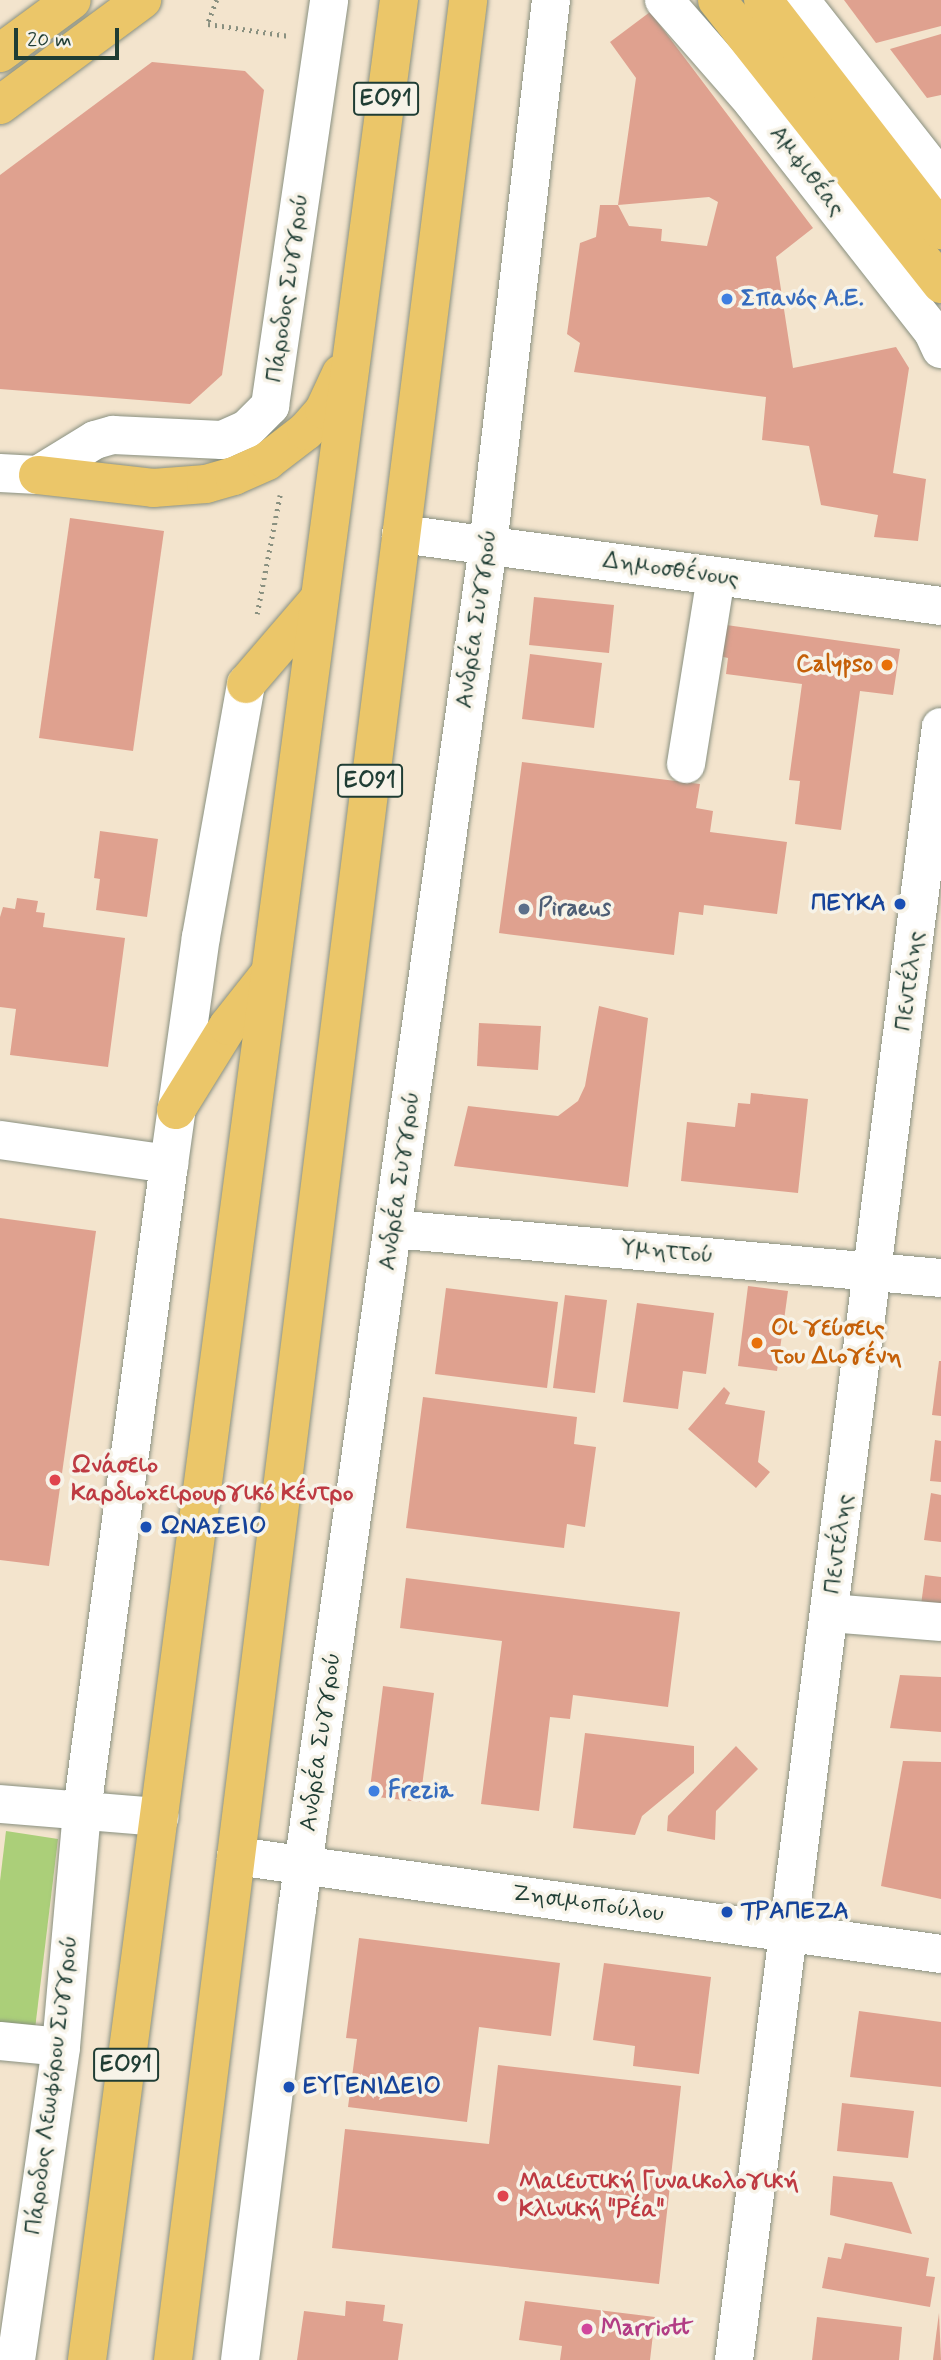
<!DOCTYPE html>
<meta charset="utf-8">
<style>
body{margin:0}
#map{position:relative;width:941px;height:2360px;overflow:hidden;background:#f3e4cd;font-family:Mynerve,sans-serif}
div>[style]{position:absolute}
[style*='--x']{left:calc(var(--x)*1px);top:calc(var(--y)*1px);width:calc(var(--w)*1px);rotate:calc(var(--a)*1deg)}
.green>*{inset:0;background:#abcf79}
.building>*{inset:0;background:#dfa18f}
.path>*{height:4.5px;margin-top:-2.25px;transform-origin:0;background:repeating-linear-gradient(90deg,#899080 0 2px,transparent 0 7px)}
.roads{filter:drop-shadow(0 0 2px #899080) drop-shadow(0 0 2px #899080)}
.minor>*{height:38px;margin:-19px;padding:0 19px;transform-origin:19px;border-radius:19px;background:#fff}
.major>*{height:38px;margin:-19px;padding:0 19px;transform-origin:19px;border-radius:19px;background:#ebc669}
.highway>*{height:38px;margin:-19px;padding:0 19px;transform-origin:19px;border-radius:19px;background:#ebc669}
.dots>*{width:19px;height:19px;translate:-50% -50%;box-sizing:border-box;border:4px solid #f7f3e8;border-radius:50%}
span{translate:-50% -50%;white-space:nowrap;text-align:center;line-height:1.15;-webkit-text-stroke:7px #f7f3e8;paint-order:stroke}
.shield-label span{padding:2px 5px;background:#f7f3e8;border:2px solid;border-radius:5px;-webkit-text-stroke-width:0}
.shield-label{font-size:23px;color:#1f3d34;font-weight:700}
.street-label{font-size:24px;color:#1f3d34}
.shop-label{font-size:24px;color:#366cbe;font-weight:700}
.left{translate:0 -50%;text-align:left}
.food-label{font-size:24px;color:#c56008;font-weight:700}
.right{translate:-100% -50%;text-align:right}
.transit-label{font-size:24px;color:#164399;font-weight:700}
.service-label{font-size:24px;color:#4e5e75;font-weight:700}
.health-label{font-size:24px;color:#be3a42;font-weight:700}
.hotel-label{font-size:24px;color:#b23c85;font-weight:700}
.scale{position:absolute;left:14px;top:28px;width:105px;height:32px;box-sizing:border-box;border:4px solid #1f3d34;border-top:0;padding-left:9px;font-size:21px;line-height:24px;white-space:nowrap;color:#1f3d34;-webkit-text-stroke:5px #f7f3e8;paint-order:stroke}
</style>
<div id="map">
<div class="green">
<div style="clip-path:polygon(6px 1831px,58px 1839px,35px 2029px,0 2026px,0 1881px)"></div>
</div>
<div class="building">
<div style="clip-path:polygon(844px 0,941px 0,941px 26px,876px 43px)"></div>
<div style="clip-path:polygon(650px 12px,813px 228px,776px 257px,793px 368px,896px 347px,909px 368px,893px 473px,926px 479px,918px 541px,874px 537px,878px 515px,821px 505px,809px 446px,762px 440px,766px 397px,574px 372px,580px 343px,567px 334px,580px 243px,596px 237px,600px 205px,618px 205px,629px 226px,662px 229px,661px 241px,707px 246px,718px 202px,709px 197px,618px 205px,636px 78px,610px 42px)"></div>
<div style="clip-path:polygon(941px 34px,941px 95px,927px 98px,890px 49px)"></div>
<div style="clip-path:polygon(152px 62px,245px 71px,264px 90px,222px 375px,190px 404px,0 389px,0 175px)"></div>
<div style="clip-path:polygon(70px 518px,164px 531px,133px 751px,39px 738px)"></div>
<div style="clip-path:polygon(534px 597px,614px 605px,609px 653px,529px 645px)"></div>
<div style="clip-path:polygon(719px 624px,900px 649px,893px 695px,860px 691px,841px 830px,795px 824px,800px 781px,789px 780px,802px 684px,726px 674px,728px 658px,715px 655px)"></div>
<div style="clip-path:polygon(530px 654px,602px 663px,594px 728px,522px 719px)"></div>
<div style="clip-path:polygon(522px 762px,700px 784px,696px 808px,713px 811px,710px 832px,787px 842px,777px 914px,704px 905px,703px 915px,679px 912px,674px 955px,499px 933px)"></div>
<div style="clip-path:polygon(100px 831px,158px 839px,147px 917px,96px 910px,100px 879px,94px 878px)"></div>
<div style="clip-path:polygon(17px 898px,38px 901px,36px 912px,45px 913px,43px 927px,125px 938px,108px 1067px,10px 1055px,16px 1009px,0 1007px,0 917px,3px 907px,15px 909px)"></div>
<div style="clip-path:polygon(599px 1006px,648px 1018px,628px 1187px,454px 1166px,468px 1106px,558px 1116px,578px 1101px,585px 1086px)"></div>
<div style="clip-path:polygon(479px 1023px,541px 1026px,538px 1070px,477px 1066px)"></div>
<div style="clip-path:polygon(751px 1093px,808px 1099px,798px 1193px,681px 1181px,687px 1122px,735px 1127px,738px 1103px,750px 1104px)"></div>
<div style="clip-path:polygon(0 1218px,96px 1231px,49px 1566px,0 1560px)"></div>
<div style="clip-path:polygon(748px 1286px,788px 1291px,777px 1371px,738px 1366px)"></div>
<div style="clip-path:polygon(446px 1288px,558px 1302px,547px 1388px,435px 1374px)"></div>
<div style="clip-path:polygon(565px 1295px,607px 1300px,595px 1393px,553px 1388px)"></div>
<div style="clip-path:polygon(637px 1303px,714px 1313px,706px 1374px,683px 1371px,678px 1409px,623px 1402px)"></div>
<div style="clip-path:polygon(939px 1361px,941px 1361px,941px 1416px,932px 1415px)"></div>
<div style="clip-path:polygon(724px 1387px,730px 1393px,725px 1404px,765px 1411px,758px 1462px,770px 1472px,756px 1488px,688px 1429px)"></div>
<div style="clip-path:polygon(423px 1397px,577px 1417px,574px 1444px,596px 1447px,585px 1527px,567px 1524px,564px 1548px,406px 1528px)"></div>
<div style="clip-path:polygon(935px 1440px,941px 1441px,941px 1482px,930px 1481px)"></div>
<div style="clip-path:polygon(931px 1493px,941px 1495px,941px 1542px,924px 1540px)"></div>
<div style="clip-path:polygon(925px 1575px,941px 1577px,941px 1607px,921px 1605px)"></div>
<div style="clip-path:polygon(406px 1578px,680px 1612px,668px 1707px,573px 1695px,570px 1719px,550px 1717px,539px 1811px,481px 1804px,502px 1641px,400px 1628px)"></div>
<div style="clip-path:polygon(900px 1675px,941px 1677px,941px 1732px,890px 1728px)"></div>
<div style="clip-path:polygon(383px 1686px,434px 1693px,420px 1802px,369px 1796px)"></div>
<div style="clip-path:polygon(585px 1733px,694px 1746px,694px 1773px,642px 1816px,635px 1835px,573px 1828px)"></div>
<div style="clip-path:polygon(736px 1746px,758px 1769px,716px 1811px,715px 1840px,667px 1831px,668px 1816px)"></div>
<div style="clip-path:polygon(903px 1761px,941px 1762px,941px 1899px,881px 1886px)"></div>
<div style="clip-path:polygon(359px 1938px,560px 1963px,551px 2036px,479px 2027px,467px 2122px,348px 2107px,357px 2039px,346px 2038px)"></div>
<div style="clip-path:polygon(604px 1963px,711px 1977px,699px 2074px,633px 2066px,635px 2046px,593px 2040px)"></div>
<div style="clip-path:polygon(859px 2011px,941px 2022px,941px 2087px,850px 2077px)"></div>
<div style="clip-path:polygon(498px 2065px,681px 2086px,659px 2284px,332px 2248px,345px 2129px,489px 2144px)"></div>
<div style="clip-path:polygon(842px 2103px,914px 2111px,908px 2158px,837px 2151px)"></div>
<div style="clip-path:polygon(833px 2176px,892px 2182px,912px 2234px,830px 2215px)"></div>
<div style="clip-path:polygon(845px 2243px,929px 2258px,926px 2276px,935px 2277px,930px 2307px,822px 2288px,828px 2257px,841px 2259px)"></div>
<div style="clip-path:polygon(346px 2301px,385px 2305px,383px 2321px,403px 2324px,398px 2360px,297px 2360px,304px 2311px,345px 2316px)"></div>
<div style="clip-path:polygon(525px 2301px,655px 2317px,650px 2360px,560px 2360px,562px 2346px,519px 2340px)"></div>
<div style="clip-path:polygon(939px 2313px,941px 2360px,933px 2360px,933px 2359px)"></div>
<div style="clip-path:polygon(817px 2317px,902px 2327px,899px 2360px,812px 2360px)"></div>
</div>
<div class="path">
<div style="--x:217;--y:0;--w:26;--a:111"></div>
<div style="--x:208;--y:24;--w:82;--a:8.4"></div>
<div style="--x:257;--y:614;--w:121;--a:-79.1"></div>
</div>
<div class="roads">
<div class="minor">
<div style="--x:664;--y:0;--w:134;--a:48.9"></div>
<div style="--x:752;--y:101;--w:293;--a:51.9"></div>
<div style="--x:933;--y:332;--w:19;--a:65"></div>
<div style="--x:800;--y:0;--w:229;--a:51.9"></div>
<div style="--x:0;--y:473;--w:38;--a:3"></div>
<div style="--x:38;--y:475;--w:67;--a:-31.6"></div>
<div style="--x:95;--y:440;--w:19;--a:-16"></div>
<div style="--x:113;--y:435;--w:109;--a:2.6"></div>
<div style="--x:222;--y:440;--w:27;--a:-24"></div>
<div style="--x:247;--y:429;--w:33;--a:-45"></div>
<div style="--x:270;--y:406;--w:410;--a:-81.7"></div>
<div style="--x:401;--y:534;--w:545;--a:7.59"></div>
<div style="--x:686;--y:764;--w:190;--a:-80.9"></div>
<div style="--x:0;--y:1140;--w:171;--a:8.1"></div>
<div style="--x:393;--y:1229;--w:550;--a:5.11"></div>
<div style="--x:831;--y:1613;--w:110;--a:4.7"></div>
<div style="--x:0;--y:1804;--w:160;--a:4.7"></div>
<div style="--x:236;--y:1856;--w:712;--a:7.91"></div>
<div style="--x:0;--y:2041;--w:61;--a:5.6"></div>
<div style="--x:16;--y:2360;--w:316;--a:-81.8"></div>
<div style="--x:61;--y:2047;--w:238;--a:-84.9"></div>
<div style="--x:82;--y:1810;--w:652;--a:-82.33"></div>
<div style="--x:169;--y:1164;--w:229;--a:-82"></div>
<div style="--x:201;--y:937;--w:257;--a:-79.9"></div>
<div style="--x:240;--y:2360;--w:455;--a:-82.8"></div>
<div style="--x:297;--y:1909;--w:1376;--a:-82.02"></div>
<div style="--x:488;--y:546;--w:550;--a:-83.42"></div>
<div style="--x:734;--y:2360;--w:1646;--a:-82.78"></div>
</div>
<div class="major">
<div style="--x:717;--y:0;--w:362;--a:51.7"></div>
<div style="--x:763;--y:0;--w:291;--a:52.3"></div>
<div style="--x:0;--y:53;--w:89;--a:-36.4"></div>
<div style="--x:0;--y:105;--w:177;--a:-36.5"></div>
</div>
<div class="highway">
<div style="--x:38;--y:475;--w:116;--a:6.4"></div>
<div style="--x:153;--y:488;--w:53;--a:-4.3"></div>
<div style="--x:206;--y:484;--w:29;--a:-16"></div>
<div style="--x:234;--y:476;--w:36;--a:-24"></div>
<div style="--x:267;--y:461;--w:49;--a:-37.6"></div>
<div style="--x:306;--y:431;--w:28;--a:-49"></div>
<div style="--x:324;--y:410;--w:40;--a:-65"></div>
<div style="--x:246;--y:684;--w:112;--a:-49.3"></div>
<div style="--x:176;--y:1110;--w:99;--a:-58.2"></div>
<div style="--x:228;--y:1026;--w:66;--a:-51.7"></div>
<div style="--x:87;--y:2360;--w:2381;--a:-82.47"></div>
<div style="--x:173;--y:2360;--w:2378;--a:-82.87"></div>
</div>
</div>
<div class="dots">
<div style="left:727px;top:299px;background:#3f7fe0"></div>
<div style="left:887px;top:665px;background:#e8710a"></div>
<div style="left:900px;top:904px;background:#1a4fb4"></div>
<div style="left:524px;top:909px;background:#5c6f8a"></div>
<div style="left:757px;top:1343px;background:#e8710a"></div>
<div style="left:55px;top:1480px;background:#e0444e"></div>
<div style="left:146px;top:1527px;background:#1a4fb4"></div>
<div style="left:374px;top:1791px;background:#3f7fe0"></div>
<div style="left:727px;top:1912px;background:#1a4fb4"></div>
<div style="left:289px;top:2087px;background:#1a4fb4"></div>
<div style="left:503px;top:2196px;background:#e0444e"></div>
<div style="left:587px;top:2329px;background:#d1479c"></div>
</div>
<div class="shield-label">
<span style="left:386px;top:99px">ΕΟ91</span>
<span style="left:370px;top:781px">ΕΟ91</span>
<span style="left:126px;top:2065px">ΕΟ91</span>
</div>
<div class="street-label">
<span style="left:807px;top:171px;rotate:52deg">Αμφιθέας</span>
<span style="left:288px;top:288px;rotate:-82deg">Πάροδος Συγγρού</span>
<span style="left:671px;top:570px;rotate:8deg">Δημοσθένους</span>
<span style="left:477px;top:619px;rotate:-82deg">Ανδρέα Συγγρού</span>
<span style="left:910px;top:981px;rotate:-83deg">Πεντέλης</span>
<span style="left:400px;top:1181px;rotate:-82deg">Ανδρέα Συγγρού</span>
<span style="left:667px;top:1252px;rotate:5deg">Υμηττού</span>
<span style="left:839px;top:1544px;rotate:-83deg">Πεντέλης</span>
<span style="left:321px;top:1742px;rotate:-82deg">Ανδρέα Συγγρού</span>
<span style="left:588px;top:1904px;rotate:8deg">Ζησιμοπούλου</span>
<span style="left:52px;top:2085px;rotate:-83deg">Πάροδος Λεωφόρου Συγγρού</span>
</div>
<div class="shop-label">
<span class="left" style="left:741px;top:299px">Σπανός Α.Ε.</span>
<span class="left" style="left:388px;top:1791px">Frezia</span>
</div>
<div class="food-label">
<span class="right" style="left:873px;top:665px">Calypso</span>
<span class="left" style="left:771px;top:1343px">Οι γεύσεις<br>του Διογένη</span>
</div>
<div class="transit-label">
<span class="right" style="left:886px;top:904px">ΠΕΥΚΑ</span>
<span class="left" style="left:160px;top:1527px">ΩΝΑΣΕΙΟ</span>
<span class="left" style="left:741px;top:1912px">ΤΡΑΠΕΖΑ</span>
<span class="left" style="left:303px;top:2087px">ΕΥΓΕΝΙΔΕΙΟ</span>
</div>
<div class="service-label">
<span class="left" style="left:538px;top:909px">Piraeus</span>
</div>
<div class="health-label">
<span class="left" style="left:71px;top:1480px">Ωνάσειο<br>Καρδιοχειρουργικό Κέντρο</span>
<span class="left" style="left:519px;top:2196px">Μαιευτική Γυναικολογική<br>Κλινική "Ρέα"</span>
</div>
<div class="hotel-label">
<span class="left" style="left:601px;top:2329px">Marriott</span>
</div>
<div class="scale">20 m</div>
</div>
